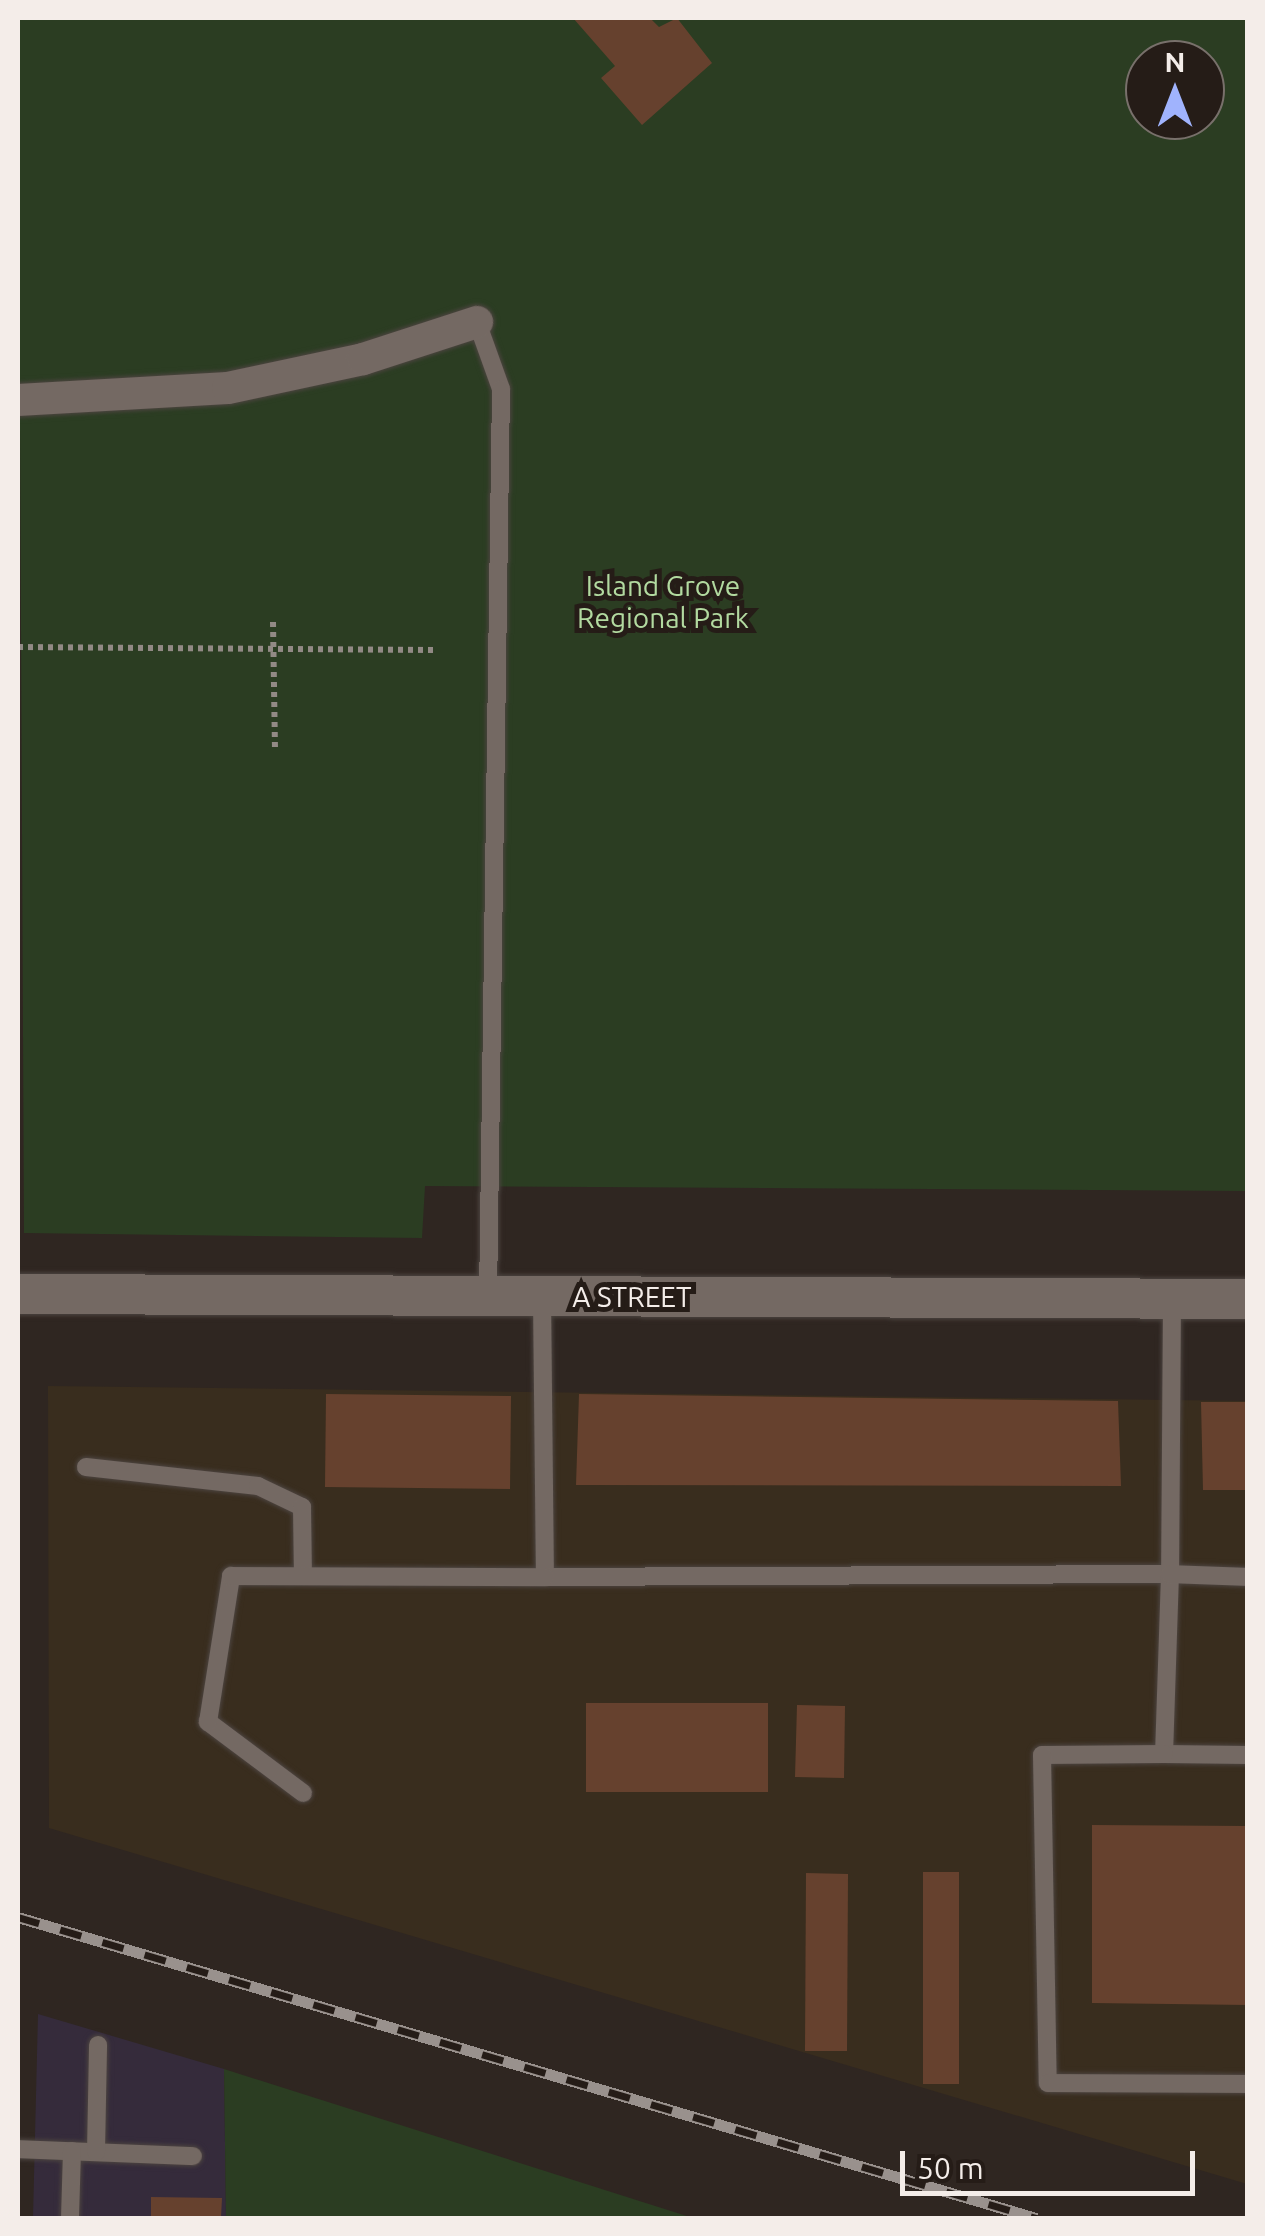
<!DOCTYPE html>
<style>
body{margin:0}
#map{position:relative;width:1265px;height:2236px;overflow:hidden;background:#2f2621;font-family:Ubuntu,sans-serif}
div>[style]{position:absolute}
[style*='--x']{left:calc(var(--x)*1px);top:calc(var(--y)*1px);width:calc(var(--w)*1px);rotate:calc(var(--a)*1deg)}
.commercial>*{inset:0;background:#352b3b}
.industrial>*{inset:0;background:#392d1e}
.green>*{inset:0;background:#2b3d22}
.building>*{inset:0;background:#66412e}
.path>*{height:6px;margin-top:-3px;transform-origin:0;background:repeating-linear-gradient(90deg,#928a85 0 5px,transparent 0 10px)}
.roads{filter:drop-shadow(0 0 2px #4c4440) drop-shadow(0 0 2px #4c4440)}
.service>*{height:18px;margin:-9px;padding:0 9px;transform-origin:9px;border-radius:9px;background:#746963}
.minor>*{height:32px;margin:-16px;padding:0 16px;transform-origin:16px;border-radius:16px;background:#746963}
.tertiary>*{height:40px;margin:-20px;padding:0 20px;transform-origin:20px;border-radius:20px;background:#746963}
.rail>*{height:11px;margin-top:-5.5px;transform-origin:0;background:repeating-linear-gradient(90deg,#251c17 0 22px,#99918d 0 44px);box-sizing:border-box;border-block:2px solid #99918d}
span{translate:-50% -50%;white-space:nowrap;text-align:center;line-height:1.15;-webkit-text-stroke:10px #251c17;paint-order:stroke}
.park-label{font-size:28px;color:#b2daa0}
.street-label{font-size:28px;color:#f4ede9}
.frame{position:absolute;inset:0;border:20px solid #f4ede9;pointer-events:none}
.north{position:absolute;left:1125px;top:40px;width:100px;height:100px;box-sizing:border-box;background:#251c17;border:2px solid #78706b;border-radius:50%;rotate:0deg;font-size:28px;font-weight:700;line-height:40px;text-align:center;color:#f4ede9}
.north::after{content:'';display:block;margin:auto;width:35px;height:45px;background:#a0b3fd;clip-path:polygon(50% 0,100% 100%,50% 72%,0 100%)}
.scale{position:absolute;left:900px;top:2151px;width:295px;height:45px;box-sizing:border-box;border:5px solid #f4ede9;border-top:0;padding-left:12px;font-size:30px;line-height:35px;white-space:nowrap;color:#f4ede9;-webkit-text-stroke:8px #251c17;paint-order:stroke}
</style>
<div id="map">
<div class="commercial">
<div style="clip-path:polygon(38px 2014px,224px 2069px,226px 2218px,33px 2218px)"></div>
</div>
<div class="industrial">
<div style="clip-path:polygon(48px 1386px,1247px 1401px,1247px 2184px,49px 1828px)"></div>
</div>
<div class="green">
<div style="clip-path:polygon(evenodd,18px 18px,1247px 18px,1247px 1191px,425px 1186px,422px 1238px,24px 1233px,18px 18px,1145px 60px,1205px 60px,1205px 120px,1145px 120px,1145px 60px)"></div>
<div style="clip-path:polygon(224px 2069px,693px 2218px,226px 2218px)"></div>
</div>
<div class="building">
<div style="clip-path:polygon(573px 18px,650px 18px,659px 27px,677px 18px,712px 63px,642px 125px,601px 78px,615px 66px)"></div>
<div style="clip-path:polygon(326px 1394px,511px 1396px,510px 1489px,325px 1487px)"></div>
<div style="clip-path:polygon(579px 1394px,1118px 1401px,1121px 1486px,576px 1485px)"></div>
<div style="clip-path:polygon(1201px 1402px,1248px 1402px,1248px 1490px,1203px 1490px)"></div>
<div style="clip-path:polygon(586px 1703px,768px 1703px,768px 1792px,586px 1792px)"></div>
<div style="clip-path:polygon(797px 1705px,845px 1706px,844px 1778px,795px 1777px)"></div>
<div style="clip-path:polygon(1092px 1825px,1248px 1826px,1248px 2005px,1092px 2003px)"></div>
<div style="clip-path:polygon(923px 1872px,959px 1872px,959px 2084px,923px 2084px)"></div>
<div style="clip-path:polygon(806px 1873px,848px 1874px,847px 2051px,805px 2051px)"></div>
<div style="clip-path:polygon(151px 2197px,222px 2198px,221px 2218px,151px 2218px)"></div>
</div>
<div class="path">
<div style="--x:273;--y:622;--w:128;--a:89.1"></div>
<div style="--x:18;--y:647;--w:415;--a:0.4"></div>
</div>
<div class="roads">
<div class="service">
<div style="--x:477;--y:322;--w:71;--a:70.3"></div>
<div style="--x:501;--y:389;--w:907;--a:90.82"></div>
<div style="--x:542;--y:1296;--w:281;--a:89.4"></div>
<div style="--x:545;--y:1577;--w:625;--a:-0.28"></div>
<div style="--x:1170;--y:1574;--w:180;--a:91.9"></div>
<div style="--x:1164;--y:1754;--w:84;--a:0.7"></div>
<div style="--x:1172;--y:1299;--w:275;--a:90.4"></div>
<div style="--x:1170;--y:1574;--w:78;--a:2.2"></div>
<div style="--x:86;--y:1467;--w:173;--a:6.3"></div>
<div style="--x:258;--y:1486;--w:49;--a:25.5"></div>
<div style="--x:302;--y:1507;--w:69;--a:89.2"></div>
<div style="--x:1164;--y:1754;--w:122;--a:179.5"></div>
<div style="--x:1042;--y:1755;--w:328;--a:89"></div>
<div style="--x:1048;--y:2083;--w:200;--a:0.3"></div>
<div style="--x:303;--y:1793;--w:119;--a:-143.2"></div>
<div style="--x:208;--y:1722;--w:148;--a:-81"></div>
<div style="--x:231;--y:1576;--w:314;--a:0.2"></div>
<div style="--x:18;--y:2149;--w:175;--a:2.3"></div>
<div style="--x:96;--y:2152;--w:107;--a:-88.9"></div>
<div style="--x:70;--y:2218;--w:67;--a:-88.3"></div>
</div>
<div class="minor">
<div style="--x:18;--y:400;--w:210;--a:-3.3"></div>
<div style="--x:228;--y:388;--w:138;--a:-12.1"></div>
<div style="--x:363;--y:359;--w:120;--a:-18"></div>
</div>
<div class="tertiary">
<div style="--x:18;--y:1294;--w:1230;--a:0.23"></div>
</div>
</div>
<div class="rail">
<div style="--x:18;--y:1917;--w:1062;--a:16.47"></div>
</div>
<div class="park-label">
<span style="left:663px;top:602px">Island Grove<br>Regional Park</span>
</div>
<div class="street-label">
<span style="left:632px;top:1297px">A STREET</span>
</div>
<div class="frame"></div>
<div class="north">N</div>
<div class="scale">50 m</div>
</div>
